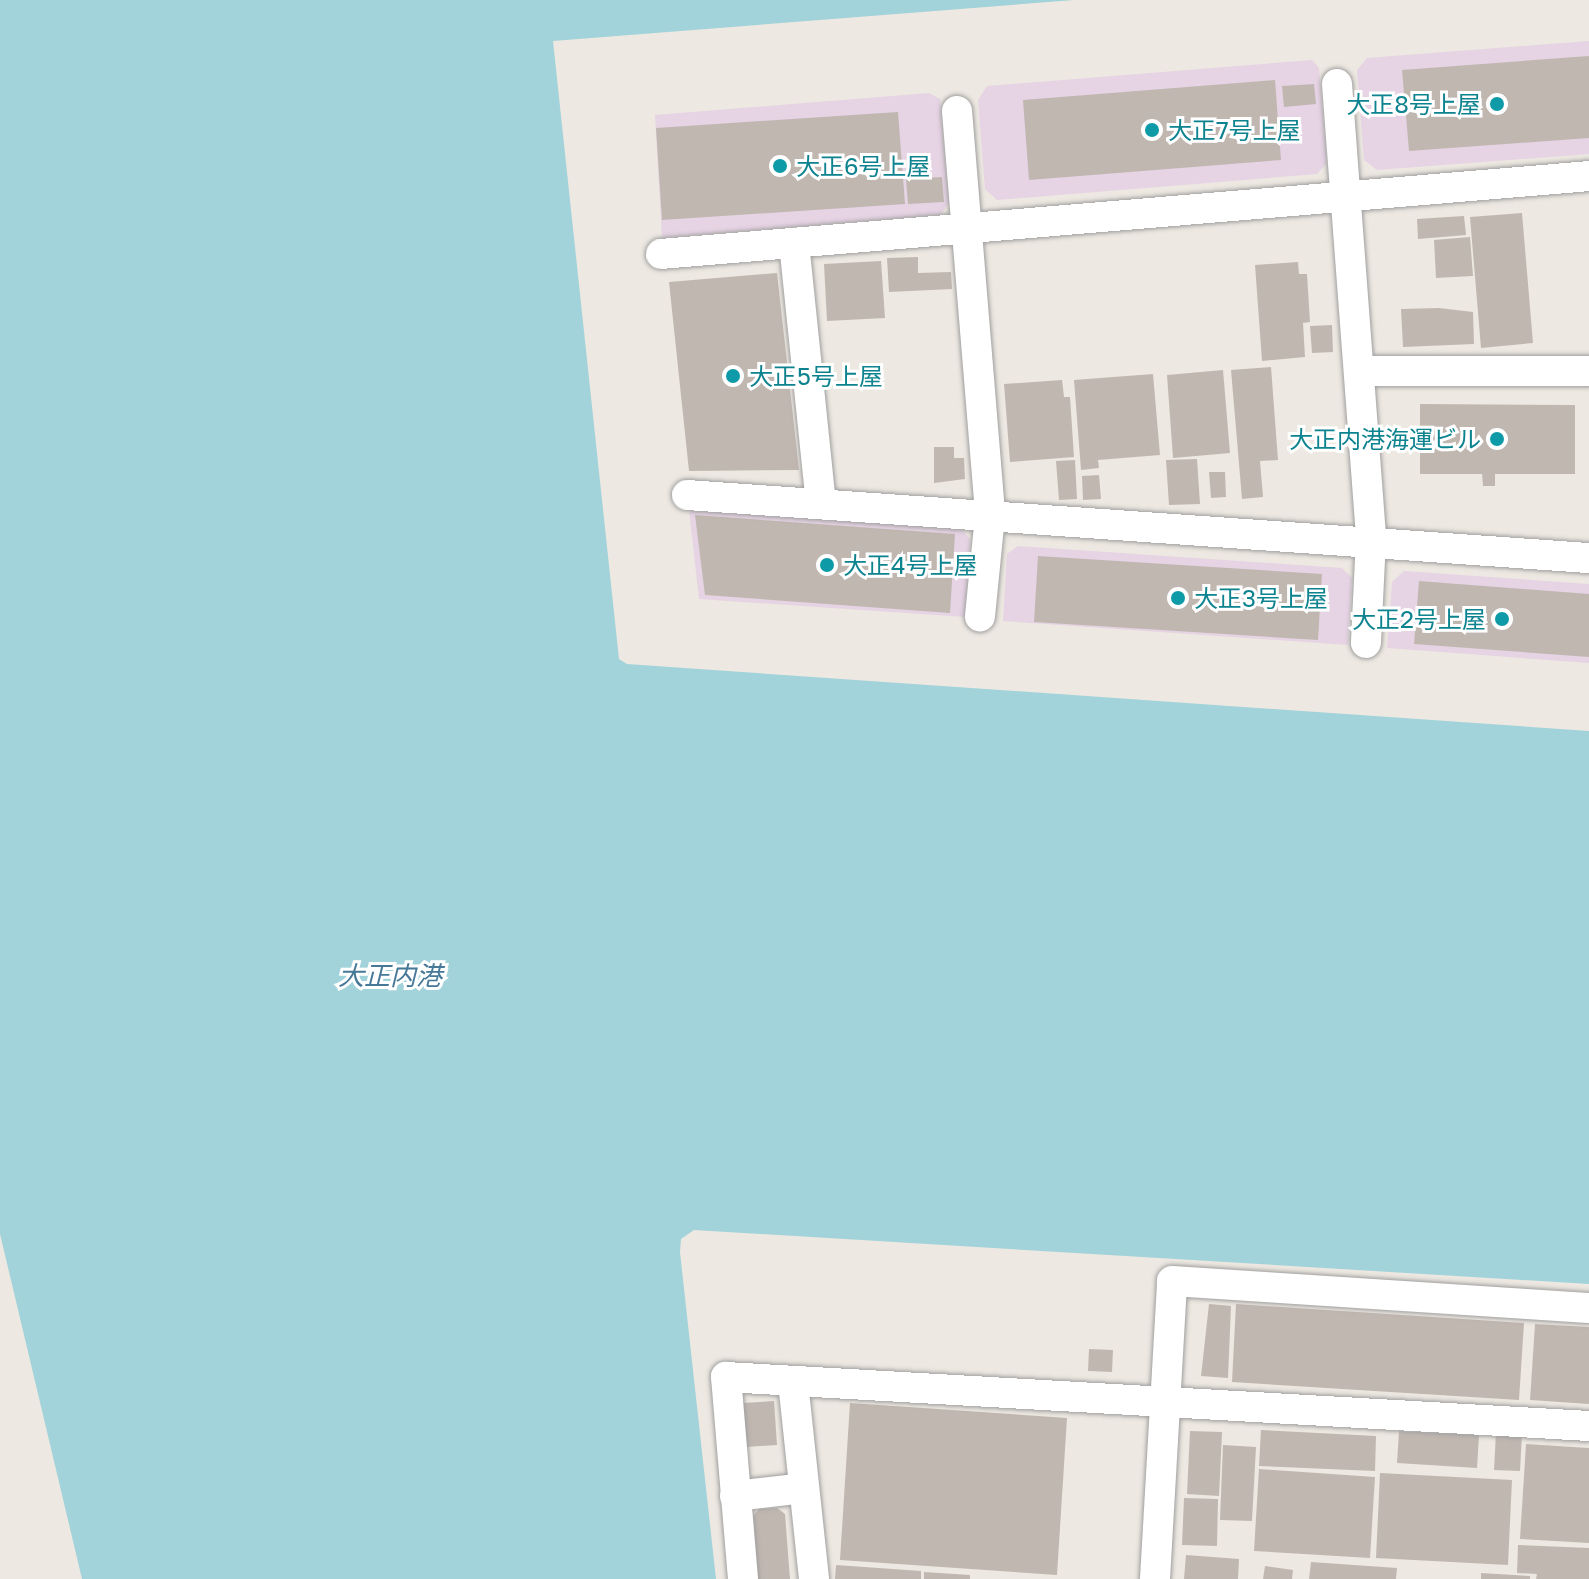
<!DOCTYPE html>
<meta charset="utf-8">
<style>
body{margin:0}
#map{position:relative;width:1589px;height:1579px;overflow:hidden;background:#ede8e1;font-family:"Golos Text","Noto Sans JP",sans-serif}
div>[style]{position:absolute}
[style*='--x']{left:calc(var(--x)*1px);top:calc(var(--y)*1px);width:calc(var(--w)*1px);rotate:calc(var(--a)*1deg)}
.industrial>*{inset:0;background:#e6d3e4}
.water>*{inset:0;background:#a3d3da}
.building>*{inset:0;background:#c1b7b1}
.roads{filter:drop-shadow(0 0 2px #a0a0a0) drop-shadow(0 0 2px #a0a0a0)}
.minor>*{height:30px;margin:-15px;padding:0 15px;transform-origin:15px;border-radius:15px;background:#fff}
.dots>*{width:22px;height:22px;translate:-50% -50%;box-sizing:border-box;border:4px solid #fff;border-radius:50%}
span{translate:-50% -50%;white-space:nowrap;text-align:center;line-height:1.15;-webkit-text-stroke:6px #fff;paint-order:stroke}
.culture-label{font-size:24px;color:#0d838f}
.right{translate:-100% -50%;text-align:right}
.left{translate:0 -50%;text-align:left}
.water-label{font-size:26px;color:#467898;font-style:italic}
</style>
<div id="map">
<div class="industrial">
<div style="clip-path:polygon(1589px 41px,1589px 154px,1377px 170px,1364px 160px,1357px 70px,1367px 58px)"></div>
<div style="clip-path:polygon(1312px 60px,1319px 68px,1327px 163px,1317px 174px,997px 200px,985px 189px,978px 100px,987px 86px)"></div>
<div style="clip-path:polygon(929px 93px,940px 99px,949px 203px,940px 215px,662px 238px,655px 115px)"></div>
<div style="clip-path:polygon(689px 510px,961px 529px,970px 539px,965px 617px,699px 599px)"></div>
<div style="clip-path:polygon(1018px 546px,1342px 568px,1352px 578px,1348px 645px,1003px 621px,1007px 554px)"></div>
<div style="clip-path:polygon(1404px 571px,1589px 584px,1589px 663px,1387px 648px,1392px 582px)"></div>
</div>
<div class="water">
<div style="clip-path:polygon(0 0,1074px 0,553px 41px,619px 659px,627px 664px,1589px 731px,1589px 1284px,694px 1230px,681px 1239px,680px 1252px,716px 1579px,82px 1579px,0 1234px)"></div>
</div>
<div class="building">
<div style="clip-path:polygon(1589px 56px,1589px 138px,1409px 151px,1402px 70px)"></div>
<div style="clip-path:polygon(1275px 80px,1281px 160px,1029px 180px,1023px 100px)"></div>
<div style="clip-path:polygon(1314px 84px,1316px 104px,1284px 107px,1282px 86px)"></div>
<div style="clip-path:polygon(898px 112px,905px 204px,662px 220px,656px 128px)"></div>
<div style="clip-path:polygon(942px 177px,944px 202px,908px 204px,906px 179px)"></div>
<div style="clip-path:polygon(1522px 213px,1533px 343px,1481px 348px,1470px 217px)"></div>
<div style="clip-path:polygon(1464px 216px,1466px 235px,1418px 239px,1417px 219px)"></div>
<div style="clip-path:polygon(1470px 237px,1473px 276px,1436px 278px,1434px 240px)"></div>
<div style="clip-path:polygon(918px 257px,918px 273px,951px 272px,952px 289px,889px 292px,887px 258px)"></div>
<div style="clip-path:polygon(881px 261px,885px 318px,827px 321px,824px 264px)"></div>
<div style="clip-path:polygon(1298px 262px,1299px 274px,1307px 274px,1310px 322px,1303px 323px,1305px 357px,1262px 361px,1255px 265px)"></div>
<div style="clip-path:polygon(777px 273px,799px 470px,689px 471px,669px 282px)"></div>
<div style="clip-path:polygon(1439px 308px,1473px 312px,1474px 344px,1403px 347px,1401px 309px)"></div>
<div style="clip-path:polygon(1332px 325px,1333px 352px,1312px 353px,1310px 326px)"></div>
<div style="clip-path:polygon(1271px 367px,1278px 460px,1260px 461px,1263px 497px,1242px 499px,1231px 370px)"></div>
<div style="clip-path:polygon(1223px 370px,1230px 453px,1173px 458px,1167px 375px)"></div>
<div style="clip-path:polygon(1153px 374px,1160px 455px,1098px 460px,1099px 468px,1081px 470px,1074px 380px)"></div>
<div style="clip-path:polygon(1062px 380px,1064px 397px,1070px 397px,1074px 457px,1010px 462px,1004px 384px)"></div>
<div style="clip-path:polygon(1420px 404px,1575px 405px,1575px 474px,1495px 474px,1495px 486px,1483px 486px,1482px 474px,1420px 474px)"></div>
<div style="clip-path:polygon(934px 447px,954px 447px,954px 458px,964px 458px,965px 479px,934px 483px)"></div>
<div style="clip-path:polygon(1197px 459px,1200px 504px,1169px 505px,1166px 460px)"></div>
<div style="clip-path:polygon(1075px 460px,1077px 499px,1059px 500px,1056px 461px)"></div>
<div style="clip-path:polygon(1209px 472px,1225px 472px,1226px 497px,1211px 498px)"></div>
<div style="clip-path:polygon(1099px 475px,1101px 499px,1083px 500px,1082px 476px)"></div>
<div style="clip-path:polygon(695px 515px,955px 534px,950px 613px,705px 595px)"></div>
<div style="clip-path:polygon(1038px 556px,1322px 574px,1318px 640px,1034px 622px)"></div>
<div style="clip-path:polygon(1419px 581px,1589px 594px,1589px 657px,1414px 644px)"></div>
<div style="clip-path:polygon(1209px 1304px,1231px 1306px,1228px 1378px,1201px 1376px)"></div>
<div style="clip-path:polygon(1236px 1304px,1524px 1323px,1519px 1400px,1232px 1382px)"></div>
<div style="clip-path:polygon(1535px 1324px,1589px 1327px,1589px 1404px,1530px 1400px)"></div>
<div style="clip-path:polygon(1089px 1349px,1113px 1350px,1112px 1372px,1088px 1371px)"></div>
<div style="clip-path:polygon(774px 1401px,777px 1445px,746px 1447px,743px 1403px)"></div>
<div style="clip-path:polygon(850px 1403px,1067px 1418px,1057px 1575px,840px 1560px)"></div>
<div style="clip-path:polygon(1261px 1430px,1376px 1436px,1375px 1471px,1259px 1466px)"></div>
<div style="clip-path:polygon(1190px 1431px,1222px 1432px,1219px 1496px,1187px 1494px)"></div>
<div style="clip-path:polygon(1399px 1431px,1479px 1435px,1477px 1468px,1397px 1463px)"></div>
<div style="clip-path:polygon(1496px 1432px,1522px 1433px,1520px 1471px,1494px 1470px)"></div>
<div style="clip-path:polygon(1526px 1444px,1589px 1448px,1589px 1543px,1520px 1539px)"></div>
<div style="clip-path:polygon(1223px 1445px,1256px 1447px,1252px 1521px,1220px 1520px)"></div>
<div style="clip-path:polygon(1259px 1469px,1375px 1477px,1370px 1558px,1254px 1551px)"></div>
<div style="clip-path:polygon(1380px 1473px,1512px 1480px,1508px 1565px,1376px 1558px)"></div>
<div style="clip-path:polygon(1184px 1498px,1218px 1499px,1217px 1546px,1182px 1545px)"></div>
<div style="clip-path:polygon(777px 1508px,785px 1514px,790px 1579px,758px 1579px,753px 1516px,759px 1509px)"></div>
<div style="clip-path:polygon(1518px 1545px,1589px 1548px,1589px 1579px,1536px 1579px,1537px 1574px,1517px 1573px)"></div>
<div style="clip-path:polygon(1186px 1555px,1239px 1559px,1238px 1579px,1184px 1579px)"></div>
<div style="clip-path:polygon(1311px 1562px,1397px 1568px,1396px 1579px,1309px 1579px)"></div>
<div style="clip-path:polygon(836px 1565px,921px 1571px,921px 1579px,835px 1579px)"></div>
<div style="clip-path:polygon(1265px 1566px,1293px 1570px,1292px 1579px,1263px 1579px)"></div>
<div style="clip-path:polygon(924px 1572px,970px 1575px,970px 1579px,924px 1579px)"></div>
<div style="clip-path:polygon(1481px 1573px,1530px 1576px,1530px 1579px,1481px 1579px)"></div>
</div>
<div class="roads">
<div class="minor">
<div style="--x:1337;--y:84;--w:456;--a:85.7"></div>
<div style="--x:1371;--y:539;--w:104;--a:92.8"></div>
<div style="--x:957;--y:111;--w:406;--a:85.3"></div>
<div style="--x:990;--y:516;--w:101;--a:95.7"></div>
<div style="--x:794;--y:243;--w:262;--a:84.1"></div>
<div style="--x:661;--y:254;--w:931;--a:-4.8"></div>
<div style="--x:1360;--y:371;--w:229;--a:0"></div>
<div style="--x:687;--y:495;--w:904;--a:4"></div>
<div style="--x:793;--y:1382;--w:198;--a:83.9"></div>
<div style="--x:735;--y:1496;--w:69;--a:-6.6"></div>
<div style="--x:743;--y:1579;--w:203;--a:-94.8"></div>
<div style="--x:726;--y:1377;--w:864;--a:3.25"></div>
<div style="--x:1155;--y:1579;--w:298;--a:-86.7"></div>
<div style="--x:1172;--y:1281;--w:418;--a:3.7"></div>
</div>
</div>
<div class="dots">
<div style="left:1497px;top:104px;background:#0f9aa8"></div>
<div style="left:1152px;top:130px;background:#0f9aa8"></div>
<div style="left:780px;top:166px;background:#0f9aa8"></div>
<div style="left:733px;top:376px;background:#0f9aa8"></div>
<div style="left:1497px;top:439px;background:#0f9aa8"></div>
<div style="left:827px;top:565px;background:#0f9aa8"></div>
<div style="left:1178px;top:598px;background:#0f9aa8"></div>
<div style="left:1502px;top:619px;background:#0f9aa8"></div>
</div>
<div class="culture-label">
<span class="right" style="left:1481px;top:104px">大正8号上屋</span>
<span class="left" style="left:1168px;top:130px">大正7号上屋</span>
<span class="left" style="left:796px;top:166px">大正6号上屋</span>
<span class="left" style="left:749px;top:376px">大正5号上屋</span>
<span class="right" style="left:1481px;top:439px">大正内港海運ビル</span>
<span class="left" style="left:843px;top:565px">大正4号上屋</span>
<span class="left" style="left:1194px;top:598px">大正3号上屋</span>
<span class="right" style="left:1486px;top:619px">大正2号上屋</span>
</div>
<div class="water-label">
<span style="left:390px;top:976px">大正内港</span>
</div>
</div>
